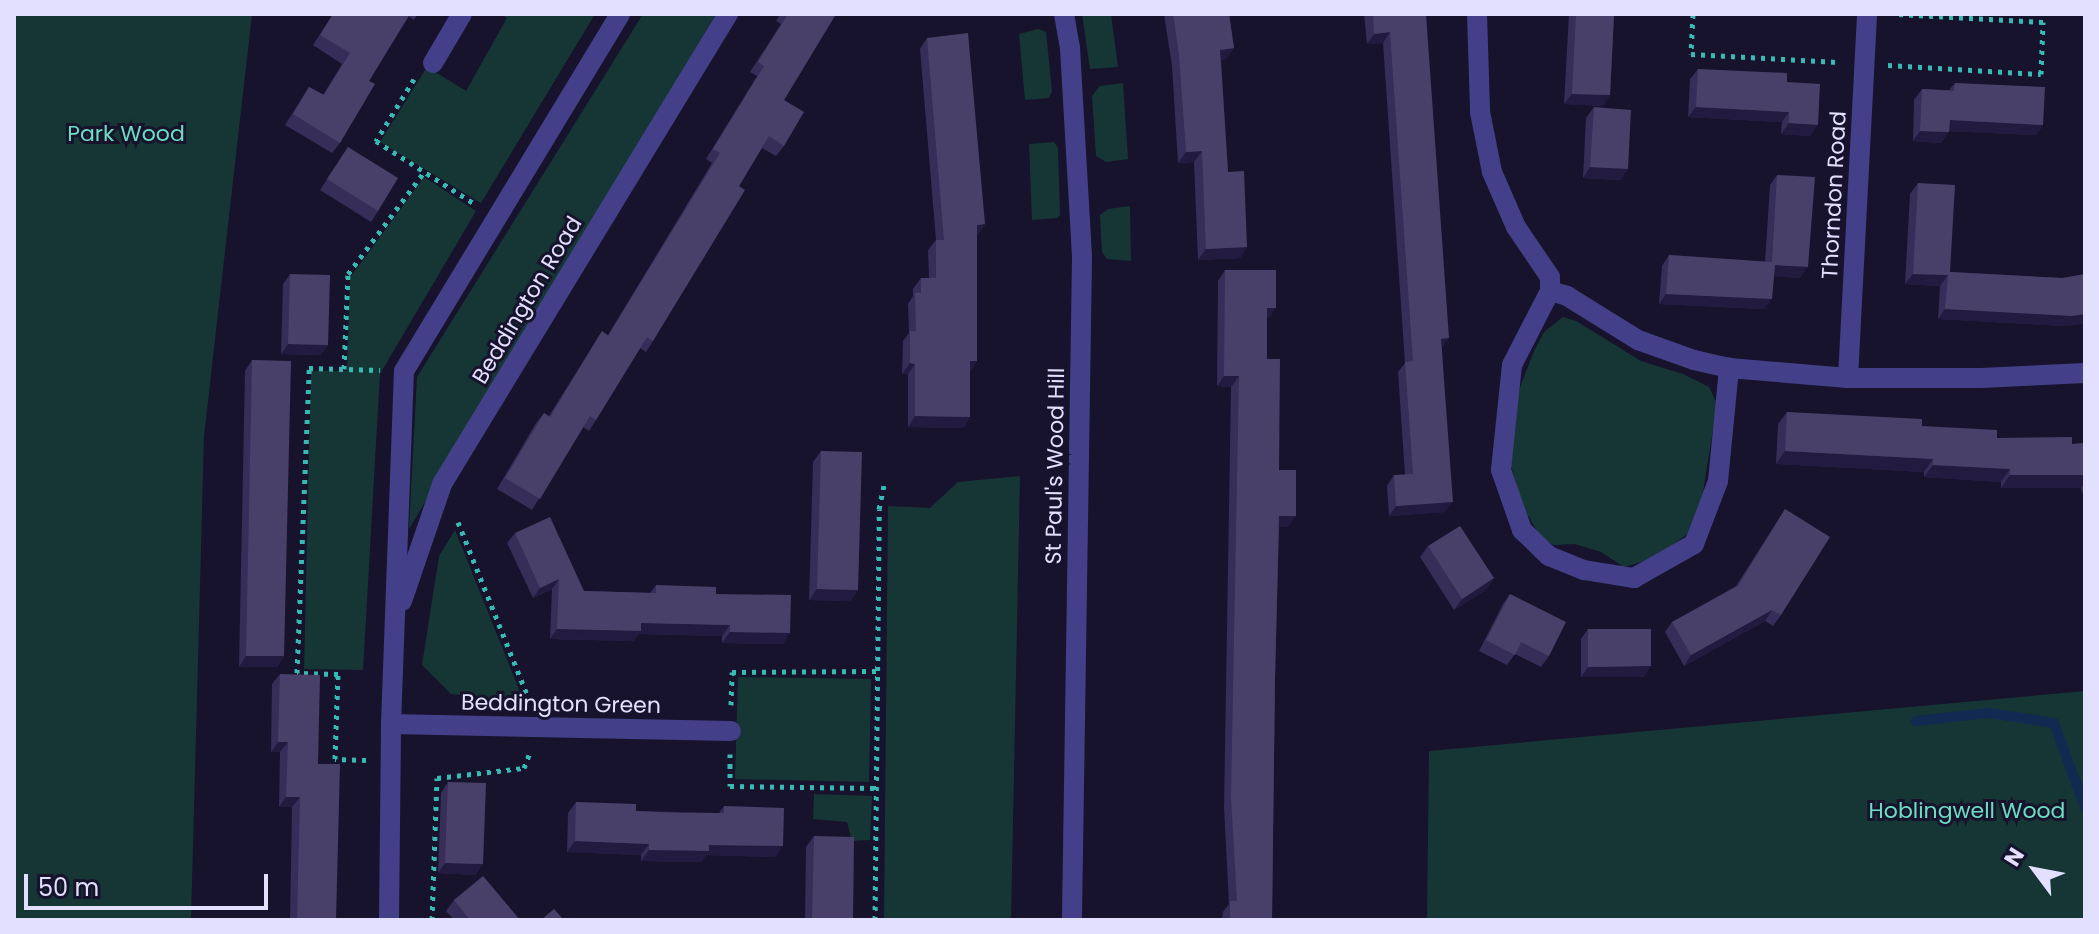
<!DOCTYPE html>
<style>
body{margin:0}
#map{position:relative;width:2099px;height:934px;overflow:hidden;background:#17132c;font-family:Poppins,sans-serif}
div>[style]{position:absolute}
[style*='--x']{left:calc(var(--x)*1px);top:calc(var(--y)*1px);width:calc(var(--w)*1px);rotate:calc(var(--a)*1deg)}
.green>*{inset:0;background:#163635}
.stream>*{height:10px;margin:-5px;padding:0 5px;transform-origin:5px;border-radius:5px;background:#122951}
.path>*{height:5px;margin-top:-2.5px;transform-origin:0;background:repeating-linear-gradient(90deg,#36bab3 0 4px,transparent 0 10px)}
.minor>*{height:20px;margin:-10px;padding:0 10px;transform-origin:10px;border-radius:10px;background:#434089}
.wall>*{inset:0;background:#362d58}
.shaded-wall>*{inset:0;background:#221b3f}
.building>*{inset:0;background:#49406a}
span{translate:-50% -50%;white-space:nowrap;text-align:center;line-height:1.15;-webkit-text-stroke:6px #17132c;paint-order:stroke}
.park-label{font-size:22px;color:#6cddc1}
.street-label{font-size:22px;color:#e3dffe}
.frame{position:absolute;inset:0;border:16px solid #e3dffe;pointer-events:none}
.north{position:absolute;left:1995px;top:830px;width:80px;height:80px;-webkit-text-stroke:6px #17132c;paint-order:stroke;rotate:302deg;font-size:22px;font-weight:700;line-height:32px;text-align:center;color:#e3dffe}
.north::after{content:'';display:block;margin:auto;width:28px;height:36px;background:#e3dffe;clip-path:polygon(50% 0,100% 100%,50% 72%,0 100%)}
.scale{position:absolute;left:24px;top:874px;width:244px;height:36px;box-sizing:border-box;border:4px solid #e3dffe;border-top:0;padding-left:10px;font-size:24px;line-height:28px;white-space:nowrap;color:#e3dffe;-webkit-text-stroke:6px #17132c;paint-order:stroke}
</style>
<div id="map">
<div class="green">
<div style="clip-path:polygon(14px 14px,252px 14px,204px 436px,191px 920px,14px 920px)"></div>
<div style="clip-path:polygon(501px 14px,595px 14px,481px 203px,380px 142px,427px 67px,466px 91px,507px 18px)"></div>
<div style="clip-path:polygon(643px 14px,716px 14px,409px 529px,417px 377px)"></div>
<div style="clip-path:polygon(1082px 14px,1111px 14px,1118px 67px,1090px 69px)"></div>
<div style="clip-path:polygon(1038px 29px,1046px 32px,1052px 91px,1049px 98px,1025px 100px,1019px 34px)"></div>
<div style="clip-path:polygon(1123px 83px,1128px 159px,1106px 162px,1096px 156px,1092px 96px,1100px 86px)"></div>
<div style="clip-path:polygon(1054px 142px,1058px 148px,1060px 215px,1057px 218px,1032px 220px,1029px 144px)"></div>
<div style="clip-path:polygon(424px 177px,476px 211px,380px 374px,363px 670px,304px 669px,311px 371px,347px 371px,350px 278px)"></div>
<div style="clip-path:polygon(1130px 206px,1131px 261px,1107px 259px,1102px 252px,1100px 215px,1108px 209px)"></div>
<div style="clip-path:polygon(1563px 317px,1576px 321px,1641px 361px,1683px 374px,1709px 387px,1717px 404px,1703px 492px,1687px 534px,1656px 558px,1624px 567px,1601px 552px,1575px 544px,1553px 545px,1540px 536px,1523px 507px,1511px 466px,1511px 411px,1534px 351px,1544px 332px)"></div>
<div style="clip-path:polygon(1020px 476px,1011px 920px,884px 920px,888px 506px,930px 508px,958px 482px)"></div>
<div style="clip-path:polygon(455px 530px,524px 702px,451px 694px,422px 665px,439px 556px)"></div>
<div style="clip-path:polygon(738px 677px,871px 679px,869px 782px,735px 779px)"></div>
<div style="clip-path:polygon(2085px 691px,2085px 920px,1427px 920px,1429px 751px)"></div>
<div style="clip-path:polygon(814px 794px,872px 796px,870px 840px,852px 841px,847px 822px,813px 819px)"></div>
</div>
<div class="stream">
<div style="--x:1916;--y:721;--w:74;--a:-6.2"></div>
<div style="--x:1990;--y:713;--w:65;--a:8.9"></div>
<div style="--x:2054;--y:723;--w:90;--a:70"></div>
</div>
<div class="path">
<div style="--x:1693;--y:14;--w:40;--a:92.9"></div>
<div style="--x:1691;--y:54;--w:147;--a:3.1"></div>
<div style="--x:1888;--y:65;--w:153;--a:3.4"></div>
<div style="--x:2041;--y:74;--w:52;--a:-87.8"></div>
<div style="--x:2043;--y:22;--w:146;--a:-176.9"></div>
<div style="--x:414;--y:79;--w:73;--a:121.5"></div>
<div style="--x:376;--y:141;--w:117;--a:32.5"></div>
<div style="--x:344;--y:369;--w:95;--a:-87.6"></div>
<div style="--x:348;--y:274;--w:127;--a:-53.3"></div>
<div style="--x:458;--y:522;--w:194;--a:68.2"></div>
<div style="--x:731;--y:705;--w:33;--a:-88"></div>
<div style="--x:732;--y:672;--w:147;--a:-0.4"></div>
<div style="--x:730;--y:754;--w:32;--a:90"></div>
<div style="--x:730;--y:786;--w:148;--a:0.8"></div>
<div style="--x:366;--y:760;--w:31;--a:-178"></div>
<div style="--x:335;--y:759;--w:85;--a:-88"></div>
<div style="--x:338;--y:674;--w:41;--a:-178.6"></div>
<div style="--x:297;--y:673;--w:305;--a:-87.7"></div>
<div style="--x:309;--y:368;--w:71;--a:1.6"></div>
<div style="--x:432;--y:920;--w:142;--a:-88"></div>
<div style="--x:437;--y:778;--w:88;--a:-6.6"></div>
<div style="--x:524;--y:768;--w:17;--a:-69"></div>
<div style="--x:875;--y:920;--w:411;--a:-89.4"></div>
<div style="--x:879;--y:509;--w:24;--a:-78"></div>
</div>
<div class="minor">
<div style="--x:1064;--y:14;--w:35;--a:80"></div>
<div style="--x:1070;--y:48;--w:210;--a:86.7"></div>
<div style="--x:1082;--y:258;--w:662;--a:90.87"></div>
<div style="--x:1477;--y:14;--w:98;--a:88.2"></div>
<div style="--x:1480;--y:112;--w:61;--a:78.7"></div>
<div style="--x:1492;--y:172;--w:60;--a:66.4"></div>
<div style="--x:1516;--y:227;--w:60;--a:55.8"></div>
<div style="--x:1550;--y:277;--w:14;--a:90"></div>
<div style="--x:1550;--y:291;--w:83;--a:117.2"></div>
<div style="--x:1512;--y:365;--w:106;--a:96"></div>
<div style="--x:1501;--y:470;--w:64;--a:70.7"></div>
<div style="--x:1522;--y:530;--w:37;--a:44"></div>
<div style="--x:1549;--y:556;--w:38;--a:22"></div>
<div style="--x:1584;--y:570;--w:51;--a:9.1"></div>
<div style="--x:1634;--y:578;--w:69;--a:-29.5"></div>
<div style="--x:1694;--y:544;--w:67;--a:-69.1"></div>
<div style="--x:1718;--y:481;--w:114;--a:-84.4"></div>
<div style="--x:433;--y:63;--w:57;--a:-59.4"></div>
<div style="--x:1550;--y:291;--w:18;--a:16"></div>
<div style="--x:1567;--y:296;--w:84;--a:31.8"></div>
<div style="--x:1638;--y:340;--w:59;--a:19.7"></div>
<div style="--x:1694;--y:360;--w:36;--a:13"></div>
<div style="--x:1729;--y:368;--w:119;--a:4.8"></div>
<div style="--x:1848;--y:378;--w:133;--a:0"></div>
<div style="--x:1981;--y:378;--w:104;--a:-2.8"></div>
<div style="--x:1848;--y:378;--w:364;--a:-87"></div>
<div style="--x:402;--y:601;--w:124;--a:-71.1"></div>
<div style="--x:442;--y:484;--w:550;--a:-58.68"></div>
<div style="--x:391;--y:724;--w:340;--a:1.2"></div>
<div style="--x:389;--y:920;--w:196;--a:-89.4"></div>
<div style="--x:391;--y:724;--w:353;--a:-87.9"></div>
<div style="--x:404;--y:371;--w:417;--a:-58.8"></div>
</div>
<div class="wall">
<div style="clip-path:polygon(333px 14px,418px 14px,414px 20px,408px 16px,369px 81px,340px 143px,332px 153px,285px 125px,309px 87px,323px 95px,342px 64px,313px 45px)"></div>
<div style="clip-path:polygon(780px 14px,836px 14px,784px 100px,784px 146px,776px 156px,762px 148px,739px 186px,653px 341px,646px 352px,640px 348px,596px 420px,589px 431px,583px 427px,532px 510px,497px 489px,536px 423px,544px 413px,549px 416px,602px 331px,608px 335px,712px 163px,706px 159px,757px 76px,750px 72px,781px 24px,776px 21px)"></div>
<div style="clip-path:polygon(1164px 14px,1229px 14px,1234px 48px,1226px 59px,1221px 60px,1228px 172px,1247px 247px,1240px 258px,1198px 260px,1194px 162px,1178px 163px,1172px 66px)"></div>
<div style="clip-path:polygon(1364px 14px,1426px 14px,1442px 348px,1445px 512px,1389px 516px,1387px 486px,1394px 475px,1405px 475px,1398px 372px,1405px 363px,1383px 43px,1367px 44px)"></div>
<div style="clip-path:polygon(1569px 14px,1614px 14px,1610px 95px,1603px 106px,1564px 104px)"></div>
<div style="clip-path:polygon(927px 38px,985px 224px,977px 235px,977px 361px,970px 371px,970px 417px,963px 428px,908px 427px,908px 374px,902px 374px,903px 341px,909px 333px,908px 304px,913px 296px,913px 289px,921px 278px,929px 278px,928px 250px,936px 240px,920px 49px)"></div>
<div style="clip-path:polygon(1698px 69px,1787px 82px,1810px 136px,1781px 134px,1782px 122px,1688px 117px,1690px 79px)"></div>
<div style="clip-path:polygon(1955px 83px,2043px 125px,2036px 135px,1949px 131px,1941px 143px,1913px 141px,1914px 100px,1922px 89px,1949px 90px)"></div>
<div style="clip-path:polygon(1594px 107px,1621px 180px,1583px 178px,1586px 118px)"></div>
<div style="clip-path:polygon(348px 147px,378px 211px,371px 222px,320px 190px)"></div>
<div style="clip-path:polygon(1777px 175px,1800px 278px,1774px 276px,1764px 309px,1659px 304px,1662px 266px,1669px 255px,1765px 262px,1770px 185px)"></div>
<div style="clip-path:polygon(1918px 183px,1950px 272px,2062px 278px,2065px 326px,1938px 319px,1940px 286px,1905px 284px,1910px 194px)"></div>
<div style="clip-path:polygon(1225px 270px,1269px 318px,1267px 318px,1267px 359px,1279px 470px,1288px 527px,1279px 527px,1275px 677px,1272px 920px,1222px 920px,1223px 912px,1229px 904px,1224px 808px,1231px 387px,1217px 386px,1218px 281px)"></div>
<div style="clip-path:polygon(290px 274px,328px 345px,320px 355px,281px 354px,283px 284px)"></div>
<div style="clip-path:polygon(252px 360px,284px 656px,277px 667px,239px 667px,245px 371px)"></div>
<div style="clip-path:polygon(1787px 412px,1922px 426px,1997px 438px,2072px 444px,2085px 443px,2085px 492px,2082px 493px,2081px 488px,2001px 488px,2001px 482px,1924px 477px,1924px 472px,1776px 464px,1778px 424px)"></div>
<div style="clip-path:polygon(821px 451px,858px 590px,850px 601px,809px 600px,813px 462px)"></div>
<div style="clip-path:polygon(1785px 509px,1781px 615px,1773px 626px,1765px 621px,1684px 666px,1665px 632px,1672px 622px,1736px 586px)"></div>
<div style="clip-path:polygon(515px 533px,584px 591px,650px 593px,656px 585px,716px 594px,783px 644px,722px 643px,722px 636px,639px 634px,633px 641px,550px 639px,552px 589px,533px 598px,507px 543px)"></div>
<div style="clip-path:polygon(1428px 546px,1487px 589px,1454px 610px,1420px 557px)"></div>
<div style="clip-path:polygon(1510px 594px,1549px 656px,1541px 667px,1515px 654px,1507px 665px,1479px 651px,1503px 604px)"></div>
<div style="clip-path:polygon(1588px 629px,1644px 677px,1581px 677px,1581px 639px)"></div>
<div style="clip-path:polygon(280px 674px,318px 764px,336px 920px,290px 920px,292px 807px,279px 807px,280px 752px,271px 752px,272px 684px)"></div>
<div style="clip-path:polygon(448px 782px,483px 864px,475px 875px,438px 873px,441px 793px)"></div>
<div style="clip-path:polygon(576px 802px,636px 811px,719px 813px,724px 806px,776px 857px,706px 855px,701px 862px,641px 861px,641px 855px,567px 852px,568px 813px)"></div>
<div style="clip-path:polygon(814px 836px,853px 920px,805px 920px,806px 847px)"></div>
<div style="clip-path:polygon(454px 900px,520px 920px,454px 920px,446px 911px)"></div>
</div>
<div class="shaded-wall">
<div style="clip-path:polygon(1390px 32px,1383px 43px,1367px 44px,1374px 34px)"></div>
<div style="clip-path:polygon(1234px 48px,1226px 59px,1213px 61px,1220px 50px)"></div>
<div style="clip-path:polygon(1572px 94px,1610px 95px,1603px 106px,1564px 104px)"></div>
<div style="clip-path:polygon(1696px 107px,1789px 112px,1782px 122px,1688px 117px)"></div>
<div style="clip-path:polygon(1950px 120px,2043px 125px,2036px 135px,1942px 131px)"></div>
<div style="clip-path:polygon(1789px 123px,1818px 125px,1810px 136px,1781px 134px)"></div>
<div style="clip-path:polygon(1920px 131px,1949px 132px,1941px 143px,1913px 141px)"></div>
<div style="clip-path:polygon(1202px 151px,1194px 162px,1178px 163px,1186px 152px)"></div>
<div style="clip-path:polygon(1590px 167px,1628px 169px,1621px 180px,1583px 178px)"></div>
<div style="clip-path:polygon(985px 224px,977px 235px,977px 225px)"></div>
<div style="clip-path:polygon(1247px 247px,1240px 258px,1198px 260px,1206px 249px)"></div>
<div style="clip-path:polygon(1775px 265px,1808px 267px,1800px 278px,1767px 276px)"></div>
<div style="clip-path:polygon(1913px 274px,1948px 275px,1940px 286px,1905px 284px)"></div>
<div style="clip-path:polygon(1666px 294px,1772px 299px,1764px 309px,1659px 304px)"></div>
<div style="clip-path:polygon(1267px 308px,1276px 308px,1269px 318px,1259px 318px)"></div>
<div style="clip-path:polygon(1945px 309px,2085px 314px,2085px 324px,2065px 326px,1938px 319px)"></div>
<div style="clip-path:polygon(1449px 338px,1441px 349px,1441px 339px)"></div>
<div style="clip-path:polygon(288px 344px,328px 345px,320px 355px,281px 354px)"></div>
<div style="clip-path:polygon(970px 361px,977px 361px,970px 372px)"></div>
<div style="clip-path:polygon(910px 363px,915px 364px,908px 374px,902px 374px)"></div>
<div style="clip-path:polygon(1224px 376px,1239px 376px,1231px 387px,1217px 386px)"></div>
<div style="clip-path:polygon(915px 416px,970px 417px,963px 428px,908px 427px)"></div>
<div style="clip-path:polygon(1785px 451px,1933px 459px,1924px 472px,1776px 464px)"></div>
<div style="clip-path:polygon(1933px 465px,2010px 469px,2001px 482px,1924px 477px)"></div>
<div style="clip-path:polygon(2010px 475px,2085px 475px,2085px 482px,2081px 488px,2001px 488px)"></div>
<div style="clip-path:polygon(1453px 502px,1445px 512px,1389px 516px,1396px 506px)"></div>
<div style="clip-path:polygon(1279px 516px,1296px 516px,1288px 527px,1272px 527px)"></div>
<div style="clip-path:polygon(1494px 578px,1487px 589px,1454px 610px,1462px 599px)"></div>
<div style="clip-path:polygon(559px 579px,552px 589px,533px 598px,540px 588px)"></div>
<div style="clip-path:polygon(817px 589px,858px 590px,850px 601px,809px 600px)"></div>
<div style="clip-path:polygon(1772px 610px,1765px 621px,1684px 666px,1691px 655px)"></div>
<div style="clip-path:polygon(641px 623px,730px 625px,722px 636px,639px 634px,633px 641px,550px 639px,557px 629px)"></div>
<div style="clip-path:polygon(730px 632px,790px 633px,783px 644px,722px 643px)"></div>
<div style="clip-path:polygon(246px 656px,284px 656px,277px 667px,239px 667px)"></div>
<div style="clip-path:polygon(1651px 666px,1644px 677px,1581px 677px,1588px 667px)"></div>
<div style="clip-path:polygon(278px 742px,288px 742px,280px 752px,271px 752px)"></div>
<div style="clip-path:polygon(286px 797px,300px 797px,292px 807px,279px 807px)"></div>
<div style="clip-path:polygon(575px 841px,649px 844px,641px 855px,567px 852px)"></div>
<div style="clip-path:polygon(709px 845px,783px 846px,776px 857px,706px 855px,701px 862px,641px 861px,649px 850px)"></div>
<div style="clip-path:polygon(445px 863px,483px 864px,475px 875px,438px 873px)"></div>
</div>
<div class="building">
<div style="clip-path:polygon(333px 14px,410px 14px,369px 81px,375px 84px,340px 143px,293px 114px,309px 87px,324px 95px,350px 53px,320px 35px)"></div>
<div style="clip-path:polygon(788px 14px,836px 14px,784px 100px,804px 112px,784px 146px,769px 136px,739px 186px,745px 190px,653px 341px,647px 337px,596px 420px,590px 416px,540px 499px,505px 478px,544px 413px,550px 417px,602px 331px,608px 336px,720px 153px,713px 149px,764px 66px,758px 62px)"></div>
<div style="clip-path:polygon(1173px 14px,1229px 14px,1234px 48px,1220px 50px,1228px 172px,1244px 171px,1247px 247px,1206px 249px,1202px 151px,1186px 152px,1179px 55px)"></div>
<div style="clip-path:polygon(1373px 14px,1426px 14px,1449px 338px,1441px 339px,1453px 502px,1396px 506px,1394px 475px,1413px 474px,1405px 362px,1413px 361px,1390px 32px,1374px 34px)"></div>
<div style="clip-path:polygon(1576px 14px,1614px 14px,1610px 95px,1572px 94px)"></div>
<div style="clip-path:polygon(968px 33px,985px 224px,977px 225px,977px 361px,970px 361px,970px 417px,915px 416px,915px 364px,910px 363px,910px 331px,916px 331px,915px 293px,921px 293px,921px 278px,936px 278px,936px 240px,944px 240px,927px 38px)"></div>
<div style="clip-path:polygon(1698px 69px,1787px 73px,1787px 82px,1820px 84px,1818px 125px,1789px 123px,1789px 112px,1696px 107px)"></div>
<div style="clip-path:polygon(1955px 83px,2045px 87px,2043px 125px,1950px 120px,1949px 132px,1920px 131px,1922px 89px,1954px 91px)"></div>
<div style="clip-path:polygon(1594px 107px,1631px 110px,1628px 169px,1590px 167px)"></div>
<div style="clip-path:polygon(348px 147px,398px 178px,378px 211px,327px 179px)"></div>
<div style="clip-path:polygon(1777px 175px,1815px 177px,1808px 267px,1775px 265px,1772px 299px,1666px 294px,1669px 255px,1772px 262px)"></div>
<div style="clip-path:polygon(1918px 183px,1955px 185px,1950px 272px,2062px 278px,2085px 274px,2085px 314px,2072px 316px,1945px 309px,1948px 275px,1913px 274px)"></div>
<div style="clip-path:polygon(1225px 270px,1276px 270px,1276px 308px,1267px 308px,1267px 359px,1280px 359px,1279px 470px,1296px 470px,1296px 516px,1279px 516px,1275px 677px,1272px 920px,1230px 920px,1230px 901px,1237px 901px,1231px 797px,1239px 376px,1224px 376px)"></div>
<div style="clip-path:polygon(290px 274px,330px 275px,328px 345px,288px 344px)"></div>
<div style="clip-path:polygon(252px 360px,291px 361px,284px 656px,246px 656px)"></div>
<div style="clip-path:polygon(1787px 412px,1922px 419px,1922px 426px,1997px 430px,1997px 438px,2072px 437px,2072px 444px,2085px 443px,2085px 475px,2010px 475px,2010px 469px,1933px 465px,1933px 459px,1785px 451px)"></div>
<div style="clip-path:polygon(821px 451px,862px 452px,858px 590px,817px 589px)"></div>
<div style="clip-path:polygon(1785px 509px,1830px 537px,1781px 615px,1772px 610px,1691px 655px,1672px 622px,1738px 586px)"></div>
<div style="clip-path:polygon(550px 517px,584px 591px,656px 593px,656px 585px,716px 587px,716px 594px,791px 595px,790px 633px,730px 632px,730px 625px,641px 623px,641px 631px,557px 629px,559px 579px,540px 588px,515px 533px)"></div>
<div style="clip-path:polygon(1460px 526px,1494px 578px,1462px 599px,1428px 546px)"></div>
<div style="clip-path:polygon(1510px 594px,1566px 622px,1549px 656px,1521px 642px,1515px 655px,1486px 640px)"></div>
<div style="clip-path:polygon(1588px 629px,1651px 629px,1651px 666px,1588px 667px)"></div>
<div style="clip-path:polygon(280px 674px,320px 675px,318px 764px,340px 764px,336px 920px,297px 920px,300px 797px,286px 797px,288px 742px,278px 742px)"></div>
<div style="clip-path:polygon(448px 782px,486px 783px,483px 864px,445px 863px)"></div>
<div style="clip-path:polygon(576px 802px,636px 804px,636px 811px,680px 813px,724px 813px,724px 806px,784px 808px,783px 846px,709px 845px,709px 851px,649px 850px,649px 844px,575px 841px)"></div>
<div style="clip-path:polygon(814px 836px,854px 837px,853px 920px,812px 920px)"></div>
<div style="clip-path:polygon(483px 876px,520px 920px,470px 920px,454px 900px)"></div>
<div style="clip-path:polygon(554px 909px,564px 920px,541px 920px)"></div>
</div>
<div class="park-label">
<span style="left:126px;top:134px">Park Wood</span>
<span style="left:1967px;top:811px">Hoblingwell Wood</span>
</div>
<div class="street-label">
<span style="left:1834px;top:195px;rotate:-87deg">Thorndon Road</span>
<span style="left:527px;top:300px;rotate:-59deg">Beddington Road</span>
<span style="left:1055px;top:466px;rotate:-89deg">St Paul's Wood Hill</span>
<span style="left:561px;top:704px;rotate:1deg">Beddington Green</span>
</div>
<div class="frame"></div>
<div class="north">N</div>
<div class="scale">50 m</div>
</div>
